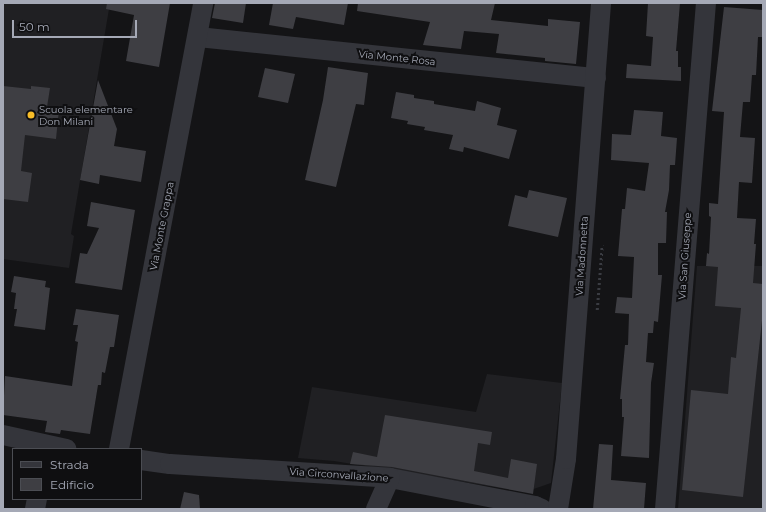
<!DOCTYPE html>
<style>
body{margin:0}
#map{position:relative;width:766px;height:512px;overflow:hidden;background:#141416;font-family:Montserrat,sans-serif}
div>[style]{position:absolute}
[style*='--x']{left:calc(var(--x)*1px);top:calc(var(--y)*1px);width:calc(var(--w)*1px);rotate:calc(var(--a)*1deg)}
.built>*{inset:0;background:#202023}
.building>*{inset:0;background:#3e3e43}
.path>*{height:2.5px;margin-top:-1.25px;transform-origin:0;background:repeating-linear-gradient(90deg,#3a3c42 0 2px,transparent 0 5px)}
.minor>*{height:20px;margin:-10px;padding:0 10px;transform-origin:10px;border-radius:10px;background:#34353b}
.dots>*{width:11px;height:11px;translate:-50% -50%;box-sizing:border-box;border:2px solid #0f0f11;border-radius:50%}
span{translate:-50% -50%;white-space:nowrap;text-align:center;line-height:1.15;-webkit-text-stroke:4px #0f0f11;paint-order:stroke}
.street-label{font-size:10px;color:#a5a9b6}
.poi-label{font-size:10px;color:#a5a9b6}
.left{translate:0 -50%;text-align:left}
.frame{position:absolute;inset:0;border:4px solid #a5a9b6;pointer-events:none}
.legend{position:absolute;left:12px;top:448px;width:130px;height:52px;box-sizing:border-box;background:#0f0f11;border:1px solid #4b4d53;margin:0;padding:5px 7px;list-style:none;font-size:12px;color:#a5a9b6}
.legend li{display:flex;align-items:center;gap:8px;height:20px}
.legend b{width:20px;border:1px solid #4b4d53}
.scale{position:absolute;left:12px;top:20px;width:125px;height:18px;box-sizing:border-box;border:2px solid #a5a9b6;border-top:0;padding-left:5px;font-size:12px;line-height:14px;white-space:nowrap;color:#a5a9b6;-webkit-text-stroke:3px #0f0f11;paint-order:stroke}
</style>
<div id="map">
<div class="built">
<div style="clip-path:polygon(3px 3px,110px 3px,71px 234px,74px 236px,69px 268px,3px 259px)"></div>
<div style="clip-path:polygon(697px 266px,763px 266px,763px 509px,678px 509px)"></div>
<div style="clip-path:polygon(487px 374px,562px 383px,551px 483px,525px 492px,334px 461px,298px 458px,312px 387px,476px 412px)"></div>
</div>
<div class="building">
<div style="clip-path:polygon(107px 3px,170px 3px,159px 67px,126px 61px,134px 15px,106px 9px)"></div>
<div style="clip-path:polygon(215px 3px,246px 3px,243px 23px,212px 18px)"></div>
<div style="clip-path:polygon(273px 3px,348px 3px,344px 25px,296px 17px,293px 29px,269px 25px)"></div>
<div style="clip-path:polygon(358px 3px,495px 3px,491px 20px,548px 26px,548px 19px,580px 22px,576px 64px,545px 61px,545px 58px,496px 53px,499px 34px,464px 31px,461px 49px,423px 45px,430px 22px,357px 11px)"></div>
<div style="clip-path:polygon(648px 3px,680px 3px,676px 51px,678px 51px,678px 67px,681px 67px,681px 81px,626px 78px,627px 64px,651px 66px,653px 37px,646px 36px)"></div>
<div style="clip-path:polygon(724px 7px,763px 10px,763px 37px,758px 37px,756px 75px,752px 75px,750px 102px,743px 102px,740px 137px,755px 138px,752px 183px,739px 182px,737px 218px,756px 219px,754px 244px,756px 244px,753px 283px,763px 284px,763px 311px,743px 497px,682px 490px,691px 390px,728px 394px,731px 357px,736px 358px,741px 308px,715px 306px,718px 267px,706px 266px,707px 253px,709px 254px,711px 217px,709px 216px,709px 203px,718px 204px,724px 112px,712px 111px)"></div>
<div style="clip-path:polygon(328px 67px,368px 73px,364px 105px,356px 104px,336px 187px,305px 180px,323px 100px)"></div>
<div style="clip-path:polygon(265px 68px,295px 74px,288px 103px,258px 97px)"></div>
<div style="clip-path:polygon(98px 80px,117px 129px,114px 146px,146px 151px,141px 182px,100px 175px,99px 184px,80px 180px)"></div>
<div style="clip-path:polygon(3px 86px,31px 89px,31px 86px,50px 88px,47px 107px,59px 109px,56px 139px,25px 135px,21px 171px,32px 173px,28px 202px,3px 199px,4px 120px,3px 120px)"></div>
<div style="clip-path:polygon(396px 92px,414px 95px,414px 98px,434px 101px,434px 104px,475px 111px,477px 101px,501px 108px,497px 125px,517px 130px,509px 159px,464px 147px,463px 152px,449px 149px,453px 135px,424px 130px,425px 127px,407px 124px,408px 121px,391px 118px)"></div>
<div style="clip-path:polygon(634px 110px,663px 112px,661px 136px,677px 138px,675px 165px,670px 165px,669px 190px,665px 212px,667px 212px,666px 243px,658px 243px,658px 275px,662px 275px,658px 322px,654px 321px,653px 333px,648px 333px,646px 362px,654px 363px,651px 383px,649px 458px,621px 456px,624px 417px,622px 417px,622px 399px,620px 399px,625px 345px,628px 345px,629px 314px,615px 313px,617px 297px,632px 298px,634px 257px,618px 256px,622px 209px,625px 209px,627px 188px,645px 191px,649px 163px,611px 160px,612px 134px,631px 135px)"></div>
<div style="clip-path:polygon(529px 190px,567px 198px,558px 237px,508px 226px,515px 195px,527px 198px)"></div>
<div style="clip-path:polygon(91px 202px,135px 210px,122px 290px,75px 283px,80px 253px,87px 254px,99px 228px,87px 226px)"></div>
<div style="clip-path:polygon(14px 276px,46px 281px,45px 287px,50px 288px,45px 330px,14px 326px,17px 309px,14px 309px,16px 293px,11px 292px)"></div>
<div style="clip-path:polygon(76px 309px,119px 315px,114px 347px,110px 347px,105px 373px,102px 372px,101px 385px,98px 385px,90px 434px,61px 430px,60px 434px,45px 432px,47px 421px,3px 415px,5px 376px,72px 386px,78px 342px,75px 341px,78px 325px,73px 325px)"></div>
<div style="clip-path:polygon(385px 415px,492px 432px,490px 445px,478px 443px,474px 471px,508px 478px,511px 459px,537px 464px,533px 494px,392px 467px,350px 464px,353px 452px,377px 457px)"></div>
<div style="clip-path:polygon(599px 444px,613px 445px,611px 480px,646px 483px,644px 509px,593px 509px)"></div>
<div style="clip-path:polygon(184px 492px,199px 495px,200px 509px,180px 509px)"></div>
</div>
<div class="path">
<div style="--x:597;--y:310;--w:65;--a:-85.6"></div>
</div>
<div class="minor">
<div style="--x:198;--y:37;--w:400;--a:5.9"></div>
<div style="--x:3;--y:435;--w:65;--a:12.5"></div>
<div style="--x:119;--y:449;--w:454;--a:-79.3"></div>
<div style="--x:141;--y:460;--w:29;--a:8"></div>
<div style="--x:170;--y:464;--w:220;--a:3.6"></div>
<div style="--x:390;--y:478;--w:148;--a:10.9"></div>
<div style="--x:535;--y:506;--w:8;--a:23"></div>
<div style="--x:35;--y:509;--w:10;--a:-79"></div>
<div style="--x:376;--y:509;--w:34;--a:-66"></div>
<div style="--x:558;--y:509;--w:51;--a:-80.9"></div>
<div style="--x:566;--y:459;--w:457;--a:-85.6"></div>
<div style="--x:665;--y:509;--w:508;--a:-85.37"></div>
</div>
<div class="dots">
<div style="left:31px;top:115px;background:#f9bd28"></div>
</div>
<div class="street-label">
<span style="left:397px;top:58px;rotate:6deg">Via Monte Rosa</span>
<span style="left:162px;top:226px;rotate:-79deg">Via Monte Grappa</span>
<span style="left:582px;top:256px;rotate:-86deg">Via Madonnetta</span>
<span style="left:685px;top:256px;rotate:-86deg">Via San Giuseppe</span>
<span style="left:339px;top:475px;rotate:4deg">Via Circonvallazione</span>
</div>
<div class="poi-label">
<span class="left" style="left:39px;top:115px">Scuola elementare<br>Don Milani</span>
</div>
<div class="frame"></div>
<ul class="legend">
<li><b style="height:5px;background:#34353b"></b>Strada</li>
<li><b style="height:11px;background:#3e3e43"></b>Edificio</li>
</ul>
<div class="scale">50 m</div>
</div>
